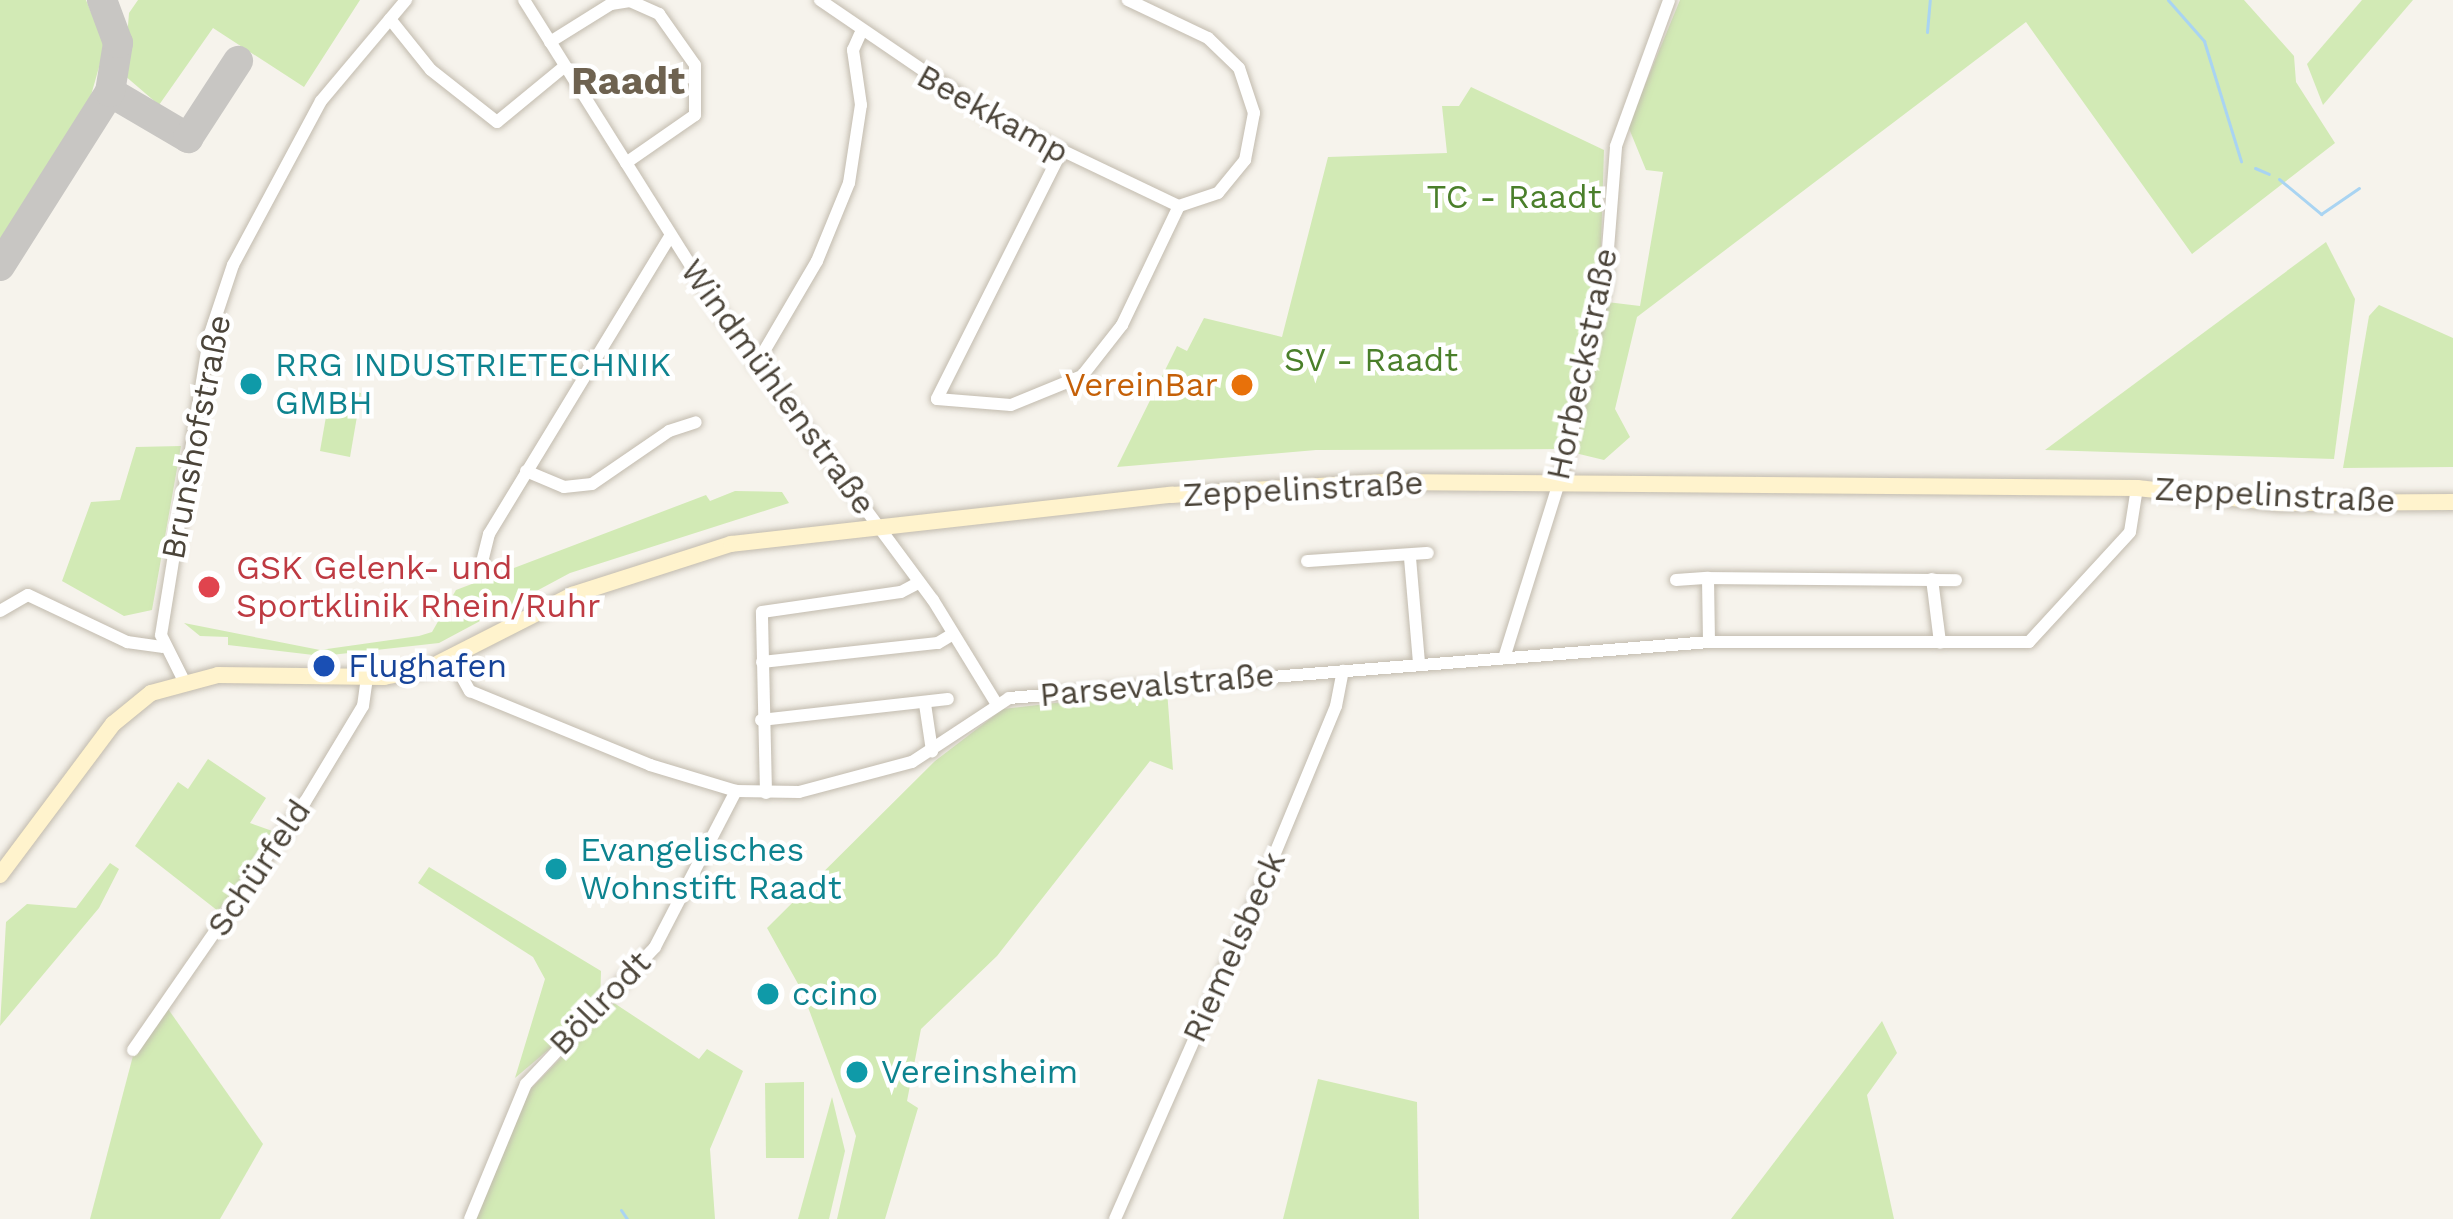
<!DOCTYPE html>
<meta charset="utf-8">
<style>
body{margin:0}
#map{position:relative;width:2453px;height:1219px;overflow:hidden;background:#f6f3ec;font-family:"Work Sans",sans-serif}
div>[style]{position:absolute}
[style*='--x']{left:calc(var(--x)*1px);top:calc(var(--y)*1px);width:calc(var(--w)*1px);rotate:calc(var(--a)*1deg)}
.green>*{inset:0;background:#d2eab5}
.stream>*{height:3px;margin:-1.5px;padding:0 1.5px;transform-origin:1.5px;border-radius:1.5px;background:#a9d4f2}
.taxiway>*{height:30px;margin:-15px;padding:0 15px;transform-origin:15px;border-radius:15px;background:#c8c6c3}
.roads{filter:drop-shadow(0 0 3px #c2bbae) drop-shadow(0 0 3px #c2bbae)}
.minor>*{height:12px;margin:-6px;padding:0 6px;transform-origin:6px;border-radius:6px;background:#fff}
.secondary>*{height:16px;margin:-8px;padding:0 8px;transform-origin:8px;border-radius:8px;background:#fff3cd}
.dots>*{width:33px;height:33px;translate:-50% -50%;box-sizing:border-box;border:6px solid #fff;border-radius:50%}
span{translate:-50% -50%;white-space:nowrap;text-align:center;line-height:1.15;-webkit-text-stroke:9px #fff;paint-order:stroke}
.street-label{font-size:33px;color:#4b4439}
.park-label{font-size:33px;color:#4a7f2a}
.culture-label{font-size:33px;color:#0d838f}
.left{translate:0 -50%;text-align:left}
.food-label{font-size:33px;color:#c56008}
.right{translate:-100% -50%;text-align:right}
.health-label{font-size:33px;color:#be3a42}
.transit-label{font-size:33px;color:#164399}
.quarter-label{font-size:39px;color:#6e6250;font-weight:700}
</style>
<div id="map">
<div class="green">
<div style="clip-path:polygon(0 0,86px 0,105px 46px,84px 120px,0 247px)"></div>
<div style="clip-path:polygon(138px 0,360px 0,304px 87px,213px 28px,159px 105px,124px 75px,129px 13px)"></div>
<div style="clip-path:polygon(1680px 0,2244px 0,2294px 56px,2296px 82px,2335px 143px,2192px 254px,2026px 22px,1637px 317px,1615px 409px,1630px 437px,1604px 460px,1575px 453px,1607px 302px,1640px 306px,1663px 172px,1646px 170px,1628px 126px)"></div>
<div style="clip-path:polygon(2362px 0,2413px 0,2323px 105px,2307px 64px)"></div>
<div style="clip-path:polygon(1471px 87px,1604px 150px,1600px 277px,1561px 449px,1316px 450px,1117px 467px,1177px 346px,1187px 351px,1204px 318px,1282px 337px,1328px 157px,1447px 153px,1442px 106px,1459px 106px)"></div>
<div style="clip-path:polygon(2326px 242px,2355px 299px,2334px 459px,2045px 450px)"></div>
<div style="clip-path:polygon(2379px 305px,2453px 338px,2453px 467px,2343px 468px,2369px 316px)"></div>
<div style="clip-path:polygon(331px 388px,361px 393px,350px 457px,320px 451px)"></div>
<div style="clip-path:polygon(181px 446px,152px 610px,124px 616px,62px 581px,91px 502px,120px 500px,136px 447px)"></div>
<div style="clip-path:polygon(735px 491px,782px 492px,789px 503px,570px 573px,439px 643px,322px 656px,228px 645px,228px 637px,200px 636px,184px 623px,320px 650px,419px 636px,432px 632px,456px 590px,706px 495px,710px 501px)"></div>
<div style="clip-path:polygon(1167px 690px,1173px 770px,1150px 761px,997px 956px,921px 1029px,907px 1101px,918px 1108px,885px 1219px,837px 1219px,856px 1136px,802px 991px,767px 928px,935px 761px,1003px 709px)"></div>
<div style="clip-path:polygon(208px 759px,266px 798px,250px 823px,278px 833px,218px 911px,135px 846px,178px 782px,188px 789px)"></div>
<div style="clip-path:polygon(110px 863px,119px 869px,99px 908px,0 1026px,6px 922px,27px 904px,76px 908px)"></div>
<div style="clip-path:polygon(429px 867px,601px 971px,600px 1006px,515px 1078px,545px 979px,533px 957px,418px 883px)"></div>
<div style="clip-path:polygon(614px 1003px,699px 1059px,707px 1049px,743px 1071px,710px 1149px,715px 1219px,476px 1219px,523px 1097px)"></div>
<div style="clip-path:polygon(166px 1006px,263px 1144px,220px 1219px,90px 1219px,134px 1052px)"></div>
<div style="clip-path:polygon(1882px 1021px,1897px 1053px,1867px 1095px,1894px 1219px,1731px 1219px)"></div>
<div style="clip-path:polygon(1318px 1079px,1417px 1102px,1419px 1219px,1283px 1219px)"></div>
<div style="clip-path:polygon(804px 1082px,804px 1158px,766px 1158px,765px 1083px)"></div>
<div style="clip-path:polygon(832px 1097px,845px 1151px,829px 1219px,798px 1219px)"></div>
</div>
<div class="stream">
<div style="--x:2168;--y:0;--w:55;--a:48.7"></div>
<div style="--x:2204;--y:41;--w:126;--a:72.9"></div>
<div style="--x:1927;--y:32;--w:32;--a:-85"></div>
<div style="--x:2255;--y:168;--w:15;--a:23"></div>
<div style="--x:2279;--y:179;--w:55;--a:39.8"></div>
<div style="--x:2321;--y:214;--w:46;--a:-34.4"></div>
<div style="--x:621;--y:1210;--w:11;--a:56"></div>
</div>
<div class="taxiway">
<div style="--x:110;--y:92;--w:91;--a:30.5"></div>
<div style="--x:188;--y:138;--w:92;--a:-57"></div>
<div style="--x:0;--y:266;--w:206;--a:-57.7"></div>
<div style="--x:110;--y:92;--w:50;--a:-80.7"></div>
<div style="--x:118;--y:43;--w:46;--a:-110.4"></div>
</div>
<div class="roads">
<div class="minor">
<div style="--x:524;--y:0;--w:367;--a:57.9"></div>
<div style="--x:719;--y:311;--w:360;--a:53.5"></div>
<div style="--x:933;--y:600;--w:121;--a:58.5"></div>
<div style="--x:820;--y:0;--w:206;--a:34.3"></div>
<div style="--x:990;--y:116;--w:209;--a:25.5"></div>
<div style="--x:390;--y:19;--w:65;--a:51.2"></div>
<div style="--x:431;--y:70;--w:84;--a:38.2"></div>
<div style="--x:497;--y:122;--w:88;--a:-39.5"></div>
<div style="--x:550;--y:42;--w:72;--a:-31.9"></div>
<div style="--x:611;--y:4;--w:19;--a:-9"></div>
<div style="--x:630;--y:1;--w:32;--a:24"></div>
<div style="--x:659;--y:14;--w:62;--a:54.8"></div>
<div style="--x:695;--y:65;--w:50;--a:90"></div>
<div style="--x:695;--y:115;--w:84;--a:145.2"></div>
<div style="--x:1060;--y:154;--w:274;--a:116.7"></div>
<div style="--x:937;--y:399;--w:74;--a:4.6"></div>
<div style="--x:1011;--y:405;--w:77;--a:-22.2"></div>
<div style="--x:1082;--y:376;--w:65;--a:-51.9"></div>
<div style="--x:1122;--y:325;--w:132;--a:-64.4"></div>
<div style="--x:1179;--y:206;--w:41;--a:-18.4"></div>
<div style="--x:1218;--y:193;--w:43;--a:-50.7"></div>
<div style="--x:1245;--y:160;--w:48;--a:-79.2"></div>
<div style="--x:1254;--y:113;--w:47;--a:-108.4"></div>
<div style="--x:1239;--y:68;--w:43;--a:-135.9"></div>
<div style="--x:1208;--y:38;--w:89;--a:-154.6"></div>
<div style="--x:756;--y:365;--w:121;--a:-59.6"></div>
<div style="--x:817;--y:261;--w:84;--a:-67.7"></div>
<div style="--x:849;--y:183;--w:79;--a:-81.3"></div>
<div style="--x:861;--y:105;--w:56;--a:-98.3"></div>
<div style="--x:853;--y:50;--w:17;--a:-66"></div>
<div style="--x:526;--y:471;--w:41;--a:22.8"></div>
<div style="--x:564;--y:487;--w:28;--a:-6"></div>
<div style="--x:592;--y:484;--w:93;--a:-34.5"></div>
<div style="--x:669;--y:431;--w:28;--a:-18"></div>
<div style="--x:1410;--y:558;--w:106;--a:85.1"></div>
<div style="--x:1307;--y:561;--w:121;--a:-3.8"></div>
<div style="--x:482;--y:562;--w:29;--a:-76"></div>
<div style="--x:489;--y:534;--w:349;--a:-58.7"></div>
<div style="--x:1932;--y:579;--w:64;--a:82.8"></div>
<div style="--x:1676;--y:580;--w:32;--a:-4"></div>
<div style="--x:0;--y:611;--w:32;--a:-30"></div>
<div style="--x:28;--y:595;--w:110;--a:25.4"></div>
<div style="--x:127;--y:642;--w:35;--a:8"></div>
<div style="--x:1709;--y:642;--w:64;--a:-90.9"></div>
<div style="--x:1708;--y:578;--w:248;--a:0.5"></div>
<div style="--x:1504;--y:658;--w:204;--a:-72.6"></div>
<div style="--x:1565;--y:463;--w:180;--a:-77.2"></div>
<div style="--x:1605;--y:287;--w:141;--a:-85.5"></div>
<div style="--x:1616;--y:146;--w:155;--a:-70"></div>
<div style="--x:452;--y:659;--w:37;--a:61"></div>
<div style="--x:470;--y:691;--w:195;--a:22.3"></div>
<div style="--x:650;--y:765;--w:90;--a:16.8"></div>
<div style="--x:736;--y:791;--w:63;--a:0.9"></div>
<div style="--x:799;--y:792;--w:117;--a:-14.9"></div>
<div style="--x:912;--y:762;--w:116;--a:-33.4"></div>
<div style="--x:1009;--y:698;--w:702;--a:-4.57"></div>
<div style="--x:1709;--y:642;--w:320;--a:0"></div>
<div style="--x:2029;--y:642;--w:149;--a:-47.4"></div>
<div style="--x:2130;--y:532;--w:45;--a:-81"></div>
<div style="--x:762;--y:662;--w:177;--a:-6.2"></div>
<div style="--x:938;--y:643;--w:17;--a:-31"></div>
<div style="--x:184;--y:681;--w:51;--a:-116.6"></div>
<div style="--x:161;--y:635;--w:305;--a:-80.8"></div>
<div style="--x:210;--y:334;--w:73;--a:-71.6"></div>
<div style="--x:233;--y:265;--w:186;--a:-61.8"></div>
<div style="--x:321;--y:101;--w:132;--a:-49.9"></div>
<div style="--x:925;--y:704;--w:48;--a:81.5"></div>
<div style="--x:761;--y:720;--w:188;--a:-6.4"></div>
<div style="--x:766;--y:793;--w:181;--a:-91.3"></div>
<div style="--x:762;--y:612;--w:140;--a:-8.2"></div>
<div style="--x:901;--y:592;--w:19;--a:-28"></div>
<div style="--x:133;--y:1050;--w:302;--a:-55.3"></div>
<div style="--x:305;--y:802;--w:112;--a:-58.9"></div>
<div style="--x:363;--y:706;--w:29;--a:-82"></div>
<div style="--x:470;--y:1219;--w:146;--a:-67.5"></div>
<div style="--x:526;--y:1084;--w:188;--a:-46.7"></div>
<div style="--x:655;--y:947;--w:176;--a:-62.6"></div>
<div style="--x:1115;--y:1219;--w:357;--a:-66.2"></div>
<div style="--x:1259;--y:892;--w:201;--a:-67.5"></div>
<div style="--x:1336;--y:706;--w:36;--a:-79"></div>
</div>
<div class="secondary">
<div style="--x:0;--y:875;--w:189;--a:-53.2"></div>
<div style="--x:113;--y:724;--w:49;--a:-39.2"></div>
<div style="--x:151;--y:693;--w:69;--a:-15"></div>
<div style="--x:218;--y:675;--w:166;--a:0.7"></div>
<div style="--x:384;--y:677;--w:46;--a:-11.3"></div>
<div style="--x:429;--y:668;--w:161;--a:-27"></div>
<div style="--x:572;--y:595;--w:167;--a:-17.8"></div>
<div style="--x:731;--y:544;--w:443;--a:-6.4"></div>
<div style="--x:1171;--y:495;--w:214;--a:-3.5"></div>
<div style="--x:1385;--y:482;--w:752;--a:0.46"></div>
<div style="--x:2137;--y:488;--w:144;--a:6"></div>
<div style="--x:2280;--y:503;--w:173;--a:-0.3"></div>
</div>
</div>
<div class="dots">
<div style="left:251px;top:384px;background:#0f9aa8"></div>
<div style="left:1242px;top:385px;background:#e8710a"></div>
<div style="left:209px;top:587px;background:#e0444e"></div>
<div style="left:324px;top:666px;background:#1a4fb4"></div>
<div style="left:556px;top:869px;background:#0f9aa8"></div>
<div style="left:768px;top:994px;background:#0f9aa8"></div>
<div style="left:857px;top:1072px;background:#0f9aa8"></div>
</div>
<div class="street-label">
<span style="left:993px;top:114px;rotate:29deg">Beekkamp</span>
<span style="left:1582px;top:364px;rotate:-78deg">Horbeckstraße</span>
<span style="left:778px;top:387px;rotate:54deg">Windmühlenstraße</span>
<span style="left:196px;top:437px;rotate:-79deg">Brunshofstraße</span>
<span style="left:1303px;top:489px;rotate:-3deg">Zeppelinstraße</span>
<span style="left:2275px;top:495px;rotate:3deg">Zeppelinstraße</span>
<span style="left:1157px;top:685px;rotate:-5deg">Parsevalstraße</span>
<span style="left:259px;top:868px;rotate:-56deg">Schürfeld</span>
<span style="left:1234px;top:947px;rotate:-66deg">Riemelsbeck</span>
<span style="left:600px;top:1003px;rotate:-46deg">Böllrodt</span>
</div>
<div class="park-label">
<span style="left:1514px;top:197px">TC - Raadt</span>
<span style="left:1371px;top:360px">SV - Raadt</span>
</div>
<div class="culture-label">
<span class="left" style="left:275px;top:384px">RRG INDUSTRIETECHNIK<br>GMBH</span>
<span class="left" style="left:580px;top:869px">Evangelisches<br>Wohnstift Raadt</span>
<span class="left" style="left:792px;top:994px">ccino</span>
<span class="left" style="left:881px;top:1072px">Vereinsheim</span>
</div>
<div class="food-label">
<span class="right" style="left:1218px;top:385px">VereinBar</span>
</div>
<div class="health-label">
<span class="left" style="left:236px;top:587px">GSK Gelenk- und<br>Sportklinik Rhein/Ruhr</span>
</div>
<div class="transit-label">
<span class="left" style="left:348px;top:666px">Flughafen</span>
</div>
<div class="quarter-label">
<span style="left:628px;top:81px">Raadt</span>
</div>
</div>
